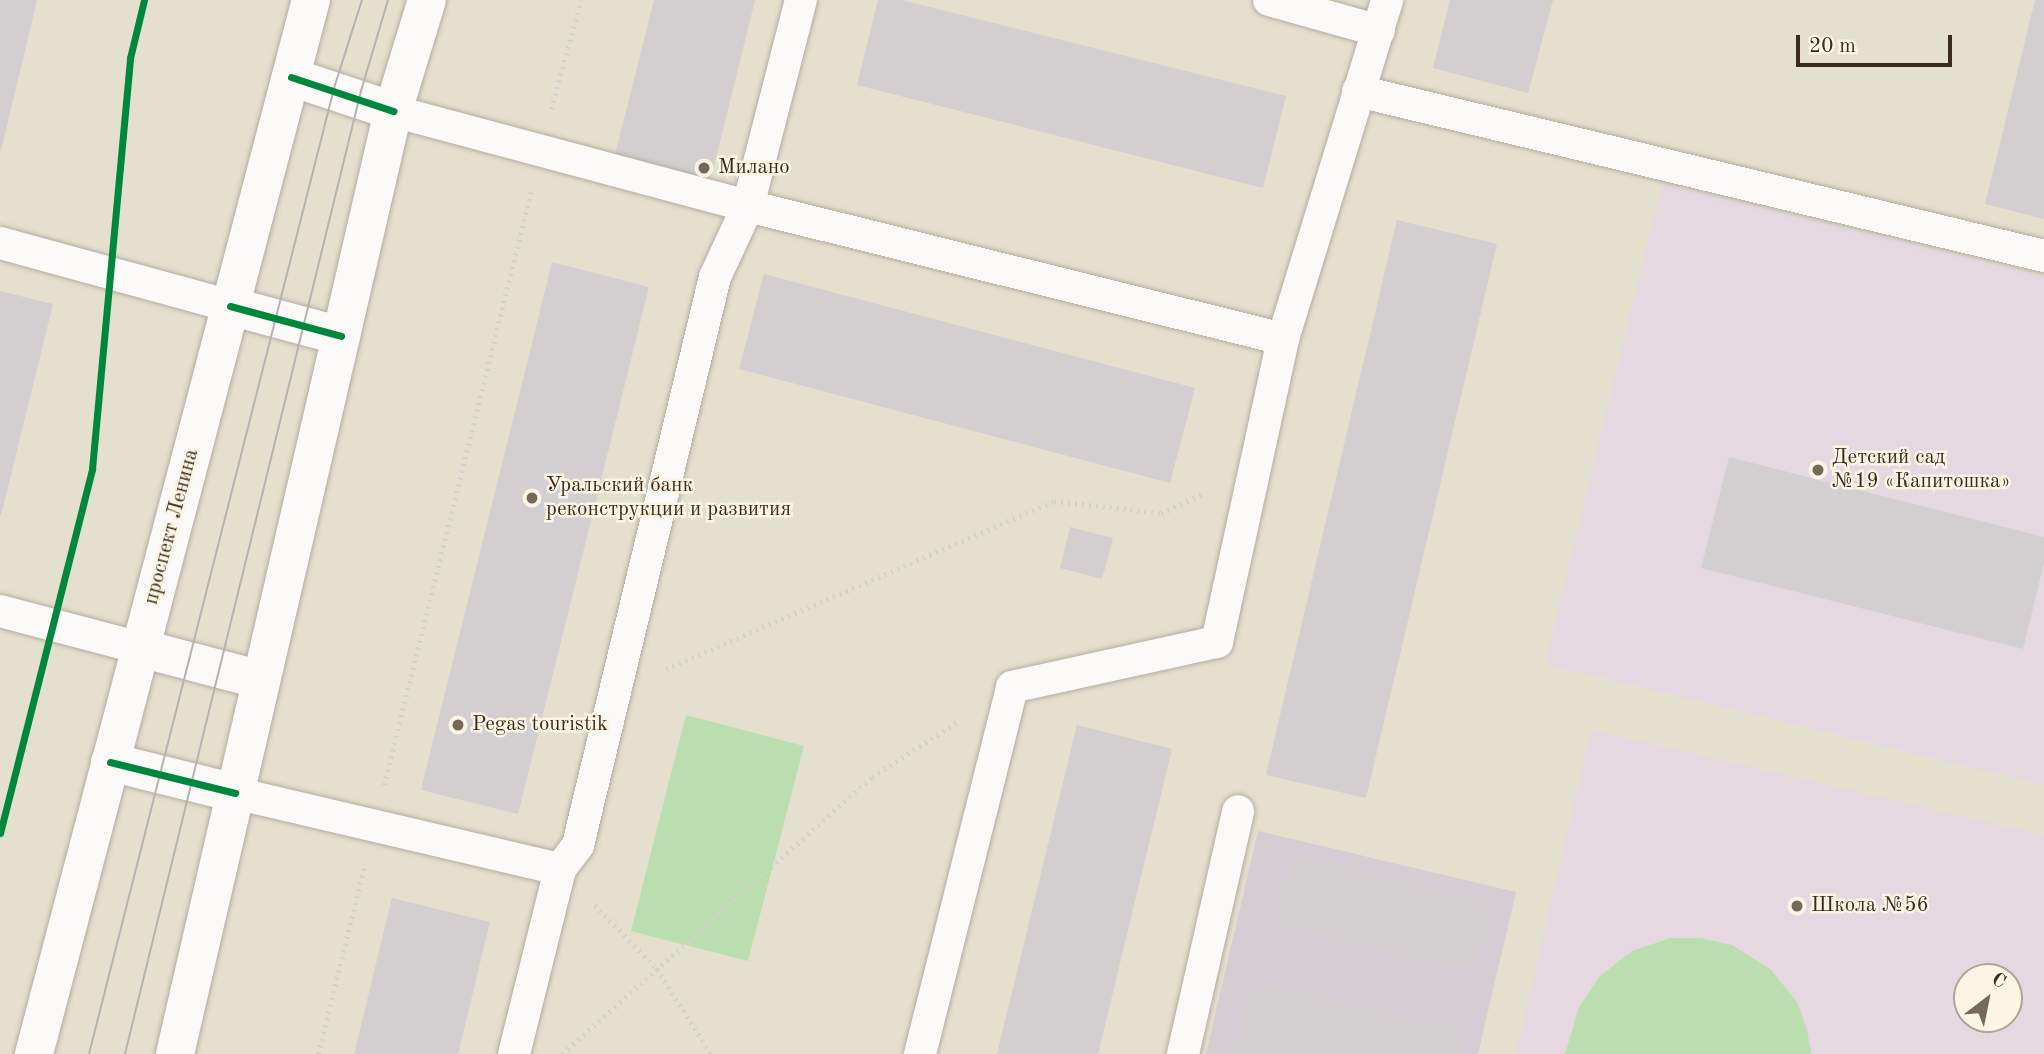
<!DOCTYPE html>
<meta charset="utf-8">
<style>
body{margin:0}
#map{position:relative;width:2044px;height:1054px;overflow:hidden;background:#e5dfce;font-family:"Old Standard TT",serif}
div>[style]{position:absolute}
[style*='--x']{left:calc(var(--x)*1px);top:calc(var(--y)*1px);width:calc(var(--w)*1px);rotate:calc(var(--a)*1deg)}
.built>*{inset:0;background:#e6d8e1}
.industrial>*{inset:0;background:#d5cdd4}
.green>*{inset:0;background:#badeaf}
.building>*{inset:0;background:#d3ced0}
.path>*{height:4.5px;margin-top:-2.25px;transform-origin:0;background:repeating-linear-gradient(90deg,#d3d1cb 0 2px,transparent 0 7px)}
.roads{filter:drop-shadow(0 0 2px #b2ada1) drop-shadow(0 0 2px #b2ada1)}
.service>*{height:32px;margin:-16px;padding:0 16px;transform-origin:16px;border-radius:16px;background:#fbfaf8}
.minor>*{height:38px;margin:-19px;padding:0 19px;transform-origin:19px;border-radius:19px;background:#fbfaf8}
.primary>*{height:38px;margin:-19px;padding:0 19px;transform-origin:19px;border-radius:19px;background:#fbfaf8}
.tram>*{height:2px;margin:-1px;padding:0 1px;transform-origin:1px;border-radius:1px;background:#b5b3af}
.cycleway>*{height:7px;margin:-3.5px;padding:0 3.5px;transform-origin:3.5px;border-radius:3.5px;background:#00873e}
.dots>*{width:19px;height:19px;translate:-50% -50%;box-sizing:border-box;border:4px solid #fcf5e5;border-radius:50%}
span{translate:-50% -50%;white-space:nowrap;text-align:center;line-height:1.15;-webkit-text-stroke:5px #fcf5e5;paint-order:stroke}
.poi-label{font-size:21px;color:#3b2a1e}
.left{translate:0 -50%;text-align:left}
.street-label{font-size:21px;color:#3b2a1e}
.north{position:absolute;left:1953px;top:963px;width:70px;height:70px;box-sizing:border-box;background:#fcf5e5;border:2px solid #afa495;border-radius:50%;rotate:32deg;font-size:19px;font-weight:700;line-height:28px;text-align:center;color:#3b2a1e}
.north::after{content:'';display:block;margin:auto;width:24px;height:32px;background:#76695c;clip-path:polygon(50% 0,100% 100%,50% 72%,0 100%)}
.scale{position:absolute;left:1796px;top:35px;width:156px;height:32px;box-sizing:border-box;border:4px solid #3b2a1e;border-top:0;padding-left:9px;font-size:21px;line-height:24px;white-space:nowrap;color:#3b2a1e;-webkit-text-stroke:5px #fcf5e5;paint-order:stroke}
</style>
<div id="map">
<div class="built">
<div style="clip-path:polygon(1662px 183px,2044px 276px,2044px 785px,1545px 664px)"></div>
<div style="clip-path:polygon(evenodd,1591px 730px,2044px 835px,2044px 1054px,1516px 1054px,1591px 730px,1967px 977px,2009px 977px,2009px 1019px,1967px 1019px,1967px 977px)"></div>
</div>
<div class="industrial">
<div style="clip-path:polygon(1258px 831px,1516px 892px,1478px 1054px,1206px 1054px)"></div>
</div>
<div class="green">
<div style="clip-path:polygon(686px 715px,804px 746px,748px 961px,631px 931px)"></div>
<div style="clip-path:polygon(1671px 938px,1700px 938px,1732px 945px,1771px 970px,1797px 1002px,1807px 1029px,1811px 1054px,1565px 1054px,1579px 1007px,1600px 976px,1632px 951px)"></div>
</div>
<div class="building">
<div style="clip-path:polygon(0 0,37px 0,1px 151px,0 151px)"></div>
<div style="clip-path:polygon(654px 0,755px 0,710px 182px,614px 158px)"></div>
<div style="clip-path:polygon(878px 0,902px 0,1286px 96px,1263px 188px,857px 85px)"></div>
<div style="clip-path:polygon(1450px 0,1553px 0,1528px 93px,1433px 68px)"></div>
<div style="clip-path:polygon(2035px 0,2044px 0,2044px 219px,1985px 204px)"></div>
<div style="clip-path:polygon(1397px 220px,1497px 244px,1366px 798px,1266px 775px)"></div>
<div style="clip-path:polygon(552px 262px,649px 287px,518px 814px,421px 790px)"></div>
<div style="clip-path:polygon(764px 274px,1195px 388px,1170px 483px,739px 369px)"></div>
<div style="clip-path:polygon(0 291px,53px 304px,1px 515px,0 515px)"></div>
<div style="clip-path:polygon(1729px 457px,2044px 537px,2044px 563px,2023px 649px,1701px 568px)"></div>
<div style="clip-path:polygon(1070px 527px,1113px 538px,1102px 579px,1060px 568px)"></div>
<div style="clip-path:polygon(1077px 725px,1172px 749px,1098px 1054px,997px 1054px)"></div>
<div style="clip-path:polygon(1291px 854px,1493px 903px,1476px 973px,1274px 923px)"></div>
<div style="clip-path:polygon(392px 898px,490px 922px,458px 1054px,354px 1054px)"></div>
<div style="clip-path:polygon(1250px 980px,1469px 1032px,1463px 1054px,1233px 1054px)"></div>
</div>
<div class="path">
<div style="--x:551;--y:109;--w:113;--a:-74.6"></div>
<div style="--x:114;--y:231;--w:174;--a:-84.7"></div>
<div style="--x:130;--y:58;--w:60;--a:-76.4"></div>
<div style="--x:63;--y:584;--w:119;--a:-75.8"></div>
<div style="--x:92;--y:469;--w:153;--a:-84.7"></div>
<div style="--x:666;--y:669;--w:423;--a:-23.4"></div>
<div style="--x:1054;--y:501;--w:108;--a:6.4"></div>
<div style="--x:1161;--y:513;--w:48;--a:-24.4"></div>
<div style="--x:384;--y:785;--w:611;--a:-76.08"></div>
<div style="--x:0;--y:833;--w:171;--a:-75.8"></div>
<div style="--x:595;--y:905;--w:89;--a:45.9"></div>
<div style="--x:657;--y:969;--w:101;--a:57.6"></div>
<div style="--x:318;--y:1054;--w:192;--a:-76.1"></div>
<div style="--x:562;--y:1054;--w:416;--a:-41.8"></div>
<div style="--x:872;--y:777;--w:101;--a:-32.9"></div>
</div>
<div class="roads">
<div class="service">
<div style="--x:1269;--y:0;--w:114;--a:15.7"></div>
<div style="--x:1358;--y:91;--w:706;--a:13.52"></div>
<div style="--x:393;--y:111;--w:367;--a:15"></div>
<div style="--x:748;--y:206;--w:551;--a:13.96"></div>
<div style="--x:0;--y:243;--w:238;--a:15.3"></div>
<div style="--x:0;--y:611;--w:145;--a:14.8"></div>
<div style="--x:235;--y:793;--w:334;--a:13.2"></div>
<div style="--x:514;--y:1054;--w:191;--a:-76"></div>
<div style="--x:560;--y:869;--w:30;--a:-53"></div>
<div style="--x:578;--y:845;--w:584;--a:-76.44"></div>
<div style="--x:715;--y:277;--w:78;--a:-65.1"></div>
<div style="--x:748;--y:206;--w:213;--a:-75.6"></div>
<div style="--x:920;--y:1054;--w:378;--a:-75.9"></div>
<div style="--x:1012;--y:687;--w:210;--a:-12.4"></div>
<div style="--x:1217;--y:642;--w:310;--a:-77.7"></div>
<div style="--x:1283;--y:339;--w:355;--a:-72.9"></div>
<div style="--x:1183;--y:1054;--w:249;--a:-77.2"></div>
</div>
<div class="minor">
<div style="--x:291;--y:77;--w:108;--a:18.4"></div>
<div style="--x:230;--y:306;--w:115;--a:15.1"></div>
<div style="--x:140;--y:648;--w:125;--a:14.8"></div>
<div style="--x:110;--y:762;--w:129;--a:13.9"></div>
</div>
<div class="primary">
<div style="--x:34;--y:1054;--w:1090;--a:-75.28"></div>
<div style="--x:175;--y:1054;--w:968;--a:-76.98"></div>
<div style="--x:393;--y:111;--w:116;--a:-73"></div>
</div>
</div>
<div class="tram">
<div style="--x:89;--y:1054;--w:1000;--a:-75.76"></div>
<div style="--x:335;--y:85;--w:89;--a:-72.4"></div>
<div style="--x:125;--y:1054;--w:991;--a:-76.23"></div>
<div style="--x:361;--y:91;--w:95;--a:-73.5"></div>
</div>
<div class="cycleway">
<div style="--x:291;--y:77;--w:108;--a:18.4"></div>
<div style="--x:230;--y:306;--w:115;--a:15.1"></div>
<div style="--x:110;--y:762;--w:129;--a:13.9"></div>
<div style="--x:0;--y:833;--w:375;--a:-75.8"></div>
<div style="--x:92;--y:469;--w:413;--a:-84.7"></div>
<div style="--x:130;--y:58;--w:60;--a:-76.4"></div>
</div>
<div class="dots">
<div style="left:704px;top:168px;background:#76695c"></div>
<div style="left:1818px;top:470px;background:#76695c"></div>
<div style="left:532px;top:498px;background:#76695c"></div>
<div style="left:458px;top:725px;background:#76695c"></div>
<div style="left:1797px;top:906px;background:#76695c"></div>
</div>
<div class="poi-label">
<span class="left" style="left:718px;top:168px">Милано</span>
<span class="left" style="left:1832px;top:470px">Детский сад<br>№19 «Капитошка»</span>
<span class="left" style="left:546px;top:498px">Уральский банк<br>реконструкции и развития</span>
<span class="left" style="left:472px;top:725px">Pegas touristik</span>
<span class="left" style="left:1811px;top:906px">Школа №56</span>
</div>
<div class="street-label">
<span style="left:172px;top:527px;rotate:-75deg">проспект Ленина</span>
</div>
<div class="north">С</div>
<div class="scale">20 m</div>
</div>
